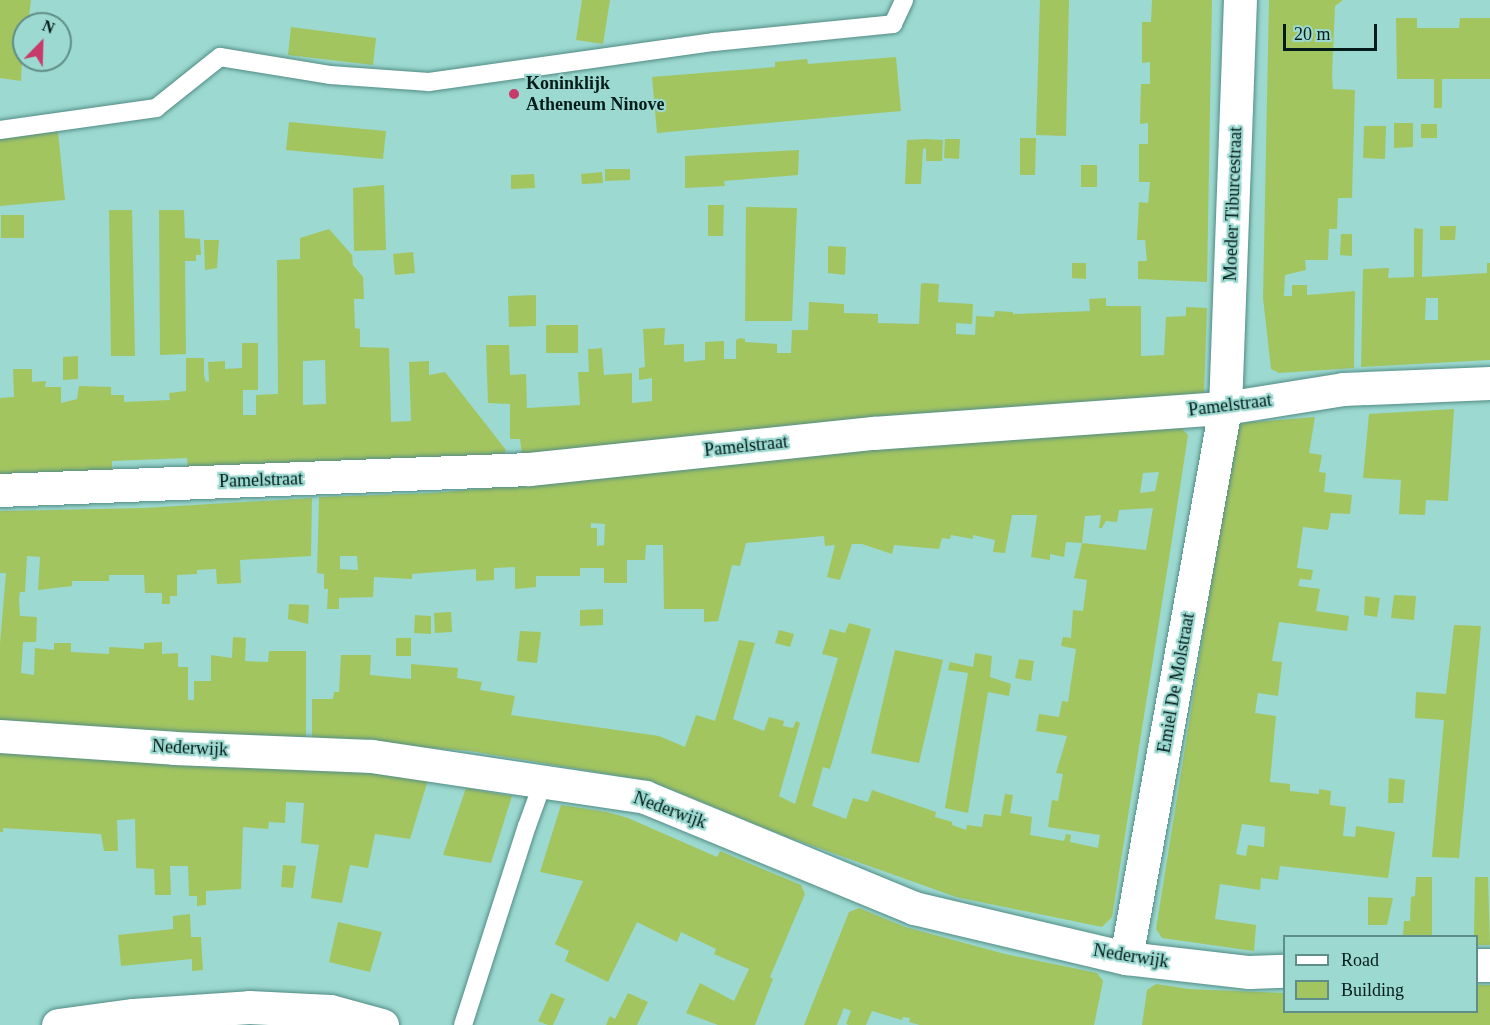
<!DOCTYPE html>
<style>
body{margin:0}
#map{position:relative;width:1490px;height:1025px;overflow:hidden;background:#9cd9d0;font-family:"Times New Roman",serif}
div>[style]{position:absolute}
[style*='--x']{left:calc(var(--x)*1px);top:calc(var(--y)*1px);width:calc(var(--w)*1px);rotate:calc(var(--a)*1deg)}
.building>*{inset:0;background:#a3c560}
.roads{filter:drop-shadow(0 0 2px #528c85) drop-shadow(0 0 2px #528c85)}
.service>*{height:18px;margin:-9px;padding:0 9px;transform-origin:9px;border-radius:9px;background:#fff}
.minor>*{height:33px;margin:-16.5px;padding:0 16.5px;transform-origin:16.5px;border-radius:16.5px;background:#fff}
.dots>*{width:16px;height:16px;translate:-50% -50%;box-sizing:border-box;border:3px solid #9cd9d0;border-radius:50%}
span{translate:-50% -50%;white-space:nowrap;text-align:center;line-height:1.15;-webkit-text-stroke:4.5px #9cd9d0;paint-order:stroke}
.poi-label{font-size:18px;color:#031b19;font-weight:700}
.left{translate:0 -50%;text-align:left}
.street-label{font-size:18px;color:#031b19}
.legend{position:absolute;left:1283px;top:935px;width:195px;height:78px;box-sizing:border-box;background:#9cd9d0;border:2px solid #5f8d87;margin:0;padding:8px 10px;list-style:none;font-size:18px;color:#031b19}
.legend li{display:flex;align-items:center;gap:12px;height:30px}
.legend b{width:30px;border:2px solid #5f8d87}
.north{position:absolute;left:12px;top:12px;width:60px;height:60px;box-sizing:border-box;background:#9cd9d0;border:2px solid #5f8d87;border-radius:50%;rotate:23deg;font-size:16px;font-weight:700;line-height:24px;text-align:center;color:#031b19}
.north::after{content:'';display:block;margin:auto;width:21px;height:27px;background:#c73a69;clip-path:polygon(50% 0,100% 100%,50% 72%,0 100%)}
.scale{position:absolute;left:1283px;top:24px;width:94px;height:27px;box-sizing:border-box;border:3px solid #031b19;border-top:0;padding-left:8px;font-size:18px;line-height:21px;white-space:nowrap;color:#031b19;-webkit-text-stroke:4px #9cd9d0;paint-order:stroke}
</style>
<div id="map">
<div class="building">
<div style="clip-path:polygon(0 0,31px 0,28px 24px,24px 24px,21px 81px,0 78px)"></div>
<div style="clip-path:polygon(582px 0,610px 0,603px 44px,576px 40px)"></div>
<div style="clip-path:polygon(1040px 0,1069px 0,1066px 136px,1036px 135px)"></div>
<div style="clip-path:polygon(1152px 0,1212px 0,1207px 282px,1138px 279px,1138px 261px,1147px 261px,1145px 240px,1137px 240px,1139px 202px,1148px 203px,1150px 182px,1139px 182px,1139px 144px,1148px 144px,1148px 123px,1140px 124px,1141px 84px,1150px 84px,1150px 62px,1142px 63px,1142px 22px,1151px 22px)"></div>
<div style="clip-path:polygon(1269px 0,1343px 0,1335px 6px,1332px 75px,1333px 89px,1355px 90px,1352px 198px,1338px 198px,1337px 229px,1329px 229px,1328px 260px,1305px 260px,1306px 270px,1285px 275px,1284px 296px,1292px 296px,1292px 285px,1307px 285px,1307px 295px,1355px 291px,1354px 368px,1279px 373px,1271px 369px,1263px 298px)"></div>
<div style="clip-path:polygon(1396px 18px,1417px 18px,1417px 28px,1459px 28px,1460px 18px,1490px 18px,1490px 79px,1442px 79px,1442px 108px,1434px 108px,1434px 79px,1397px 79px)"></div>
<div style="clip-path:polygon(291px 27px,376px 38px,373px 65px,288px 55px)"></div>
<div style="clip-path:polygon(896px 57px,901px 111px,657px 133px,652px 77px,775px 67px,775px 62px,807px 59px,808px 64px)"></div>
<div style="clip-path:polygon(289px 122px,386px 131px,383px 159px,286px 150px)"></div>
<div style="clip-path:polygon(1394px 123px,1413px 123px,1413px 147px,1394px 148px)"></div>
<div style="clip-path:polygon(1421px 124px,1437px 124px,1437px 138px,1421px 138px)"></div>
<div style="clip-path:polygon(1364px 126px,1386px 126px,1385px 159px,1363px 158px)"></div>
<div style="clip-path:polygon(58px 132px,65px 200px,0 206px,0 137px)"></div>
<div style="clip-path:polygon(1020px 138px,1036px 138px,1035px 175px,1020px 175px)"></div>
<div style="clip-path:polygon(926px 139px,943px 140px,942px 161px,926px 161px,926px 148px,923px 149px,921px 184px,905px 184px,907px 140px)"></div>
<div style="clip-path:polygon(945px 139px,960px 139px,959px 159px,944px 158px)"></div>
<div style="clip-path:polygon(799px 150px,798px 175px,724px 181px,725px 186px,685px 188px,685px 156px)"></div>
<div style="clip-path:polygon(1081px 165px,1097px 165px,1097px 187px,1081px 187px)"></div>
<div style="clip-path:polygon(605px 169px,630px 169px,630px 180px,605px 181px)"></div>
<div style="clip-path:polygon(602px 172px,603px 183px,582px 184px,581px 174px)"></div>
<div style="clip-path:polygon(534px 174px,535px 188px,511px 189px,511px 175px)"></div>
<div style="clip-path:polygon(384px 185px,386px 250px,354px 251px,353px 188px)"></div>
<div style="clip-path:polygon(708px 205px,724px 205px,723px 236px,708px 236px)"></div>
<div style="clip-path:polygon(746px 207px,797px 208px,792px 321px,745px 321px)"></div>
<div style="clip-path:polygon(109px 210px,132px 210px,135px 356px,111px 356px)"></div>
<div style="clip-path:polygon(159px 210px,184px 210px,185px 238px,200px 239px,201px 255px,196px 255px,196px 261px,185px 261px,186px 354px,160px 355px)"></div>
<div style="clip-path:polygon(1px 215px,24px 215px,24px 238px,1px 238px)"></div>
<div style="clip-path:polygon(1440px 226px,1456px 226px,1455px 240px,1440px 240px)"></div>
<div style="clip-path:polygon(evenodd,1414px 228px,1423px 229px,1422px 277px,1487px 273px,1487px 263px,1490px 263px,1490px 360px,1361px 367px,1363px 269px,1389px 268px,1388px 278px,1414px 277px,1414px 228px,1426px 298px,1438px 298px,1438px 320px,1425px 320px,1426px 298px)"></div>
<div style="clip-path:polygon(evenodd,329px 229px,352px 255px,353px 265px,363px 277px,364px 299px,354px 299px,355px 328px,360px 329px,360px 347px,389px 348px,391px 422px,411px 421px,409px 362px,429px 361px,429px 375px,445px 372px,506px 450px,503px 456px,188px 469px,187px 458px,112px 461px,112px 472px,0 475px,0 398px,14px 397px,13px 369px,32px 369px,32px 382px,46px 381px,45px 387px,61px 387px,61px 403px,77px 399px,79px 386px,111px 387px,111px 395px,124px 395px,124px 402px,170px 400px,169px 393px,186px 391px,186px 358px,204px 358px,204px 376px,206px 382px,209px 381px,208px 362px,225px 361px,225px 369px,242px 368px,242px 343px,258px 343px,258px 390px,243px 390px,243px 415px,256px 415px,256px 395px,278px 394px,277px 260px,300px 259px,300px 238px,329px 229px,325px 360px,326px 404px,303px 405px,303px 361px,325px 360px)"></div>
<div style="clip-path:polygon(1341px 234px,1352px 234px,1352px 256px,1340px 255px)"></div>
<div style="clip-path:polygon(204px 240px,219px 240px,217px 268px,205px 270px)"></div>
<div style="clip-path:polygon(828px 246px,846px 247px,845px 275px,828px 273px)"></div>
<div style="clip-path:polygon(413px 252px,415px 273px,395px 275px,393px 254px)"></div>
<div style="clip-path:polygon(1072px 263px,1086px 263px,1086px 279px,1072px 278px)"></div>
<div style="clip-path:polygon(924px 283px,939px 284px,938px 302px,973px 304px,972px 324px,956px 323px,956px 334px,975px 335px,976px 316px,994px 317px,995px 311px,1013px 312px,1013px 314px,1090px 311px,1089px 299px,1106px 298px,1106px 306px,1141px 306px,1141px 356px,1164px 355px,1166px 317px,1186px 316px,1186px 307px,1207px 308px,1204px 393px,896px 415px,522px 454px,520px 439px,510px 439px,510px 404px,488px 403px,486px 345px,509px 345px,510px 375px,526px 374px,527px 408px,580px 405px,578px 372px,589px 372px,588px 349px,593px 349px,602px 348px,604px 375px,632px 373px,632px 403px,652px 401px,652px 378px,639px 380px,639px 368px,645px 367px,643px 329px,665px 328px,664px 345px,684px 344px,684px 362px,705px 360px,705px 342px,724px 341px,724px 359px,736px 359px,736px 340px,740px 338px,745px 339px,745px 342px,777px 344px,777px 353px,791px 353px,792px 330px,808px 330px,809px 302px,844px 304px,844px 313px,878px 314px,878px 323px,919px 324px,921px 284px)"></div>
<div style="clip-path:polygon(536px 295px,536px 326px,509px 327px,508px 296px)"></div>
<div style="clip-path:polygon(546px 325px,578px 325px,578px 353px,546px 353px)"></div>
<div style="clip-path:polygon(78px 356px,78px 379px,63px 380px,63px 357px)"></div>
<div style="clip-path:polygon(1454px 409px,1448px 501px,1426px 500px,1425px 515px,1399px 514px,1401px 480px,1363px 478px,1369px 414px)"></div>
<div style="clip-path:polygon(evenodd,1315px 417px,1309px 453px,1322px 455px,1319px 472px,1326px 473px,1324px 492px,1352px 495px,1350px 514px,1331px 513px,1328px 530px,1303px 527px,1297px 568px,1313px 570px,1311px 580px,1300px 579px,1298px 586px,1320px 589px,1316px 611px,1349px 616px,1347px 631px,1279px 622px,1272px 661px,1282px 662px,1278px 696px,1258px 693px,1255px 713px,1276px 716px,1270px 782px,1290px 784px,1290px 791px,1319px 794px,1319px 789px,1331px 791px,1330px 805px,1346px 807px,1343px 836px,1355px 837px,1356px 826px,1395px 832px,1388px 878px,1280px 866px,1278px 880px,1261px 878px,1260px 890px,1220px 884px,1215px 919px,1256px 925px,1254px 951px,1162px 938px,1156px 929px,1236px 430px,1243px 423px,1315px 417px,1242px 824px,1265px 827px,1264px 847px,1248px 845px,1246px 856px,1236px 854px,1242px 824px)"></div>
<div style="clip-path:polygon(evenodd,1180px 427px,1188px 435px,1171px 546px,1112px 917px,1102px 927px,956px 897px,785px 836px,651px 781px,470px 751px,312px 738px,312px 699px,333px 699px,334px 692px,339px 692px,341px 655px,371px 655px,370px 675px,411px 679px,411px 664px,458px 668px,457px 678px,482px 682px,480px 690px,515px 696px,511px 715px,659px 736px,685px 747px,696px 715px,715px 721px,739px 640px,755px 643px,733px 719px,764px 731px,769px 717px,784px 721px,783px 726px,793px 728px,796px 721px,800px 723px,779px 796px,795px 804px,838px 658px,822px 654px,828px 635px,830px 629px,845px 633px,849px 623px,871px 629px,830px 769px,823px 767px,812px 806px,846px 819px,853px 798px,868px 802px,872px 790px,936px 812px,935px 817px,952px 822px,952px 825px,966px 830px,967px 825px,982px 827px,984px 814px,1001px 816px,1005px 794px,1013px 795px,1010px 813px,1032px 817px,1030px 835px,1064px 841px,1066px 834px,1071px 835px,1070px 842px,1098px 848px,1100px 835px,1048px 827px,1052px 800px,1058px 801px,1063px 774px,1056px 773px,1067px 736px,1036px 731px,1039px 714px,1059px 717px,1062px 701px,1068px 702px,1076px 649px,1061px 646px,1063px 637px,1071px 638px,1073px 610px,1083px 611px,1087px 580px,1074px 578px,1082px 543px,1146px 550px,1153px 508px,1119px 510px,1117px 522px,1106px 521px,1102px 528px,1099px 528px,1101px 515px,1085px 516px,1082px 543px,1066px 542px,1064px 557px,1050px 554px,1050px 560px,1031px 557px,1037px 515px,1012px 515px,1005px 553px,993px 552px,995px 540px,973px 535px,973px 539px,951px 535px,950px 539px,942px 538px,939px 549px,894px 545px,892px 554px,862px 544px,852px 544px,840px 580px,827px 577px,835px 545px,825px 546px,824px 536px,746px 543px,740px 566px,732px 565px,718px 621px,704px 622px,704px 609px,664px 609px,663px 545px,646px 545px,645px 560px,627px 560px,627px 583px,604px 583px,604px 568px,580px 568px,580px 576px,536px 576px,536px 587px,515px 589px,515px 567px,494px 568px,494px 580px,476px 581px,476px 569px,412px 574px,412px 579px,374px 577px,373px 597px,339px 598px,339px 609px,327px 609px,328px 589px,324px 589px,324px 574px,317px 573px,319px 497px,433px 493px,537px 484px,878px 449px,1180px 427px,1159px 472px,1155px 491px,1140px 493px,1143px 473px,1159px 472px,1180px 427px,591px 523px,605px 524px,604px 545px,597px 546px,597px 528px,591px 528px,591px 523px,1180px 427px,340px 556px,357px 556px,358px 570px,340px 569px,340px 556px)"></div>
<div style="clip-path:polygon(312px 498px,311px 556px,240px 560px,241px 583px,217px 584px,216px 569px,197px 570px,197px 574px,177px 575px,177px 596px,170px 596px,170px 604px,162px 604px,162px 593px,145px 593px,144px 575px,109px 575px,109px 581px,72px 581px,72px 586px,38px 590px,40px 557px,27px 556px,25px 592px,20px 592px,19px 599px,20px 616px,37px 617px,36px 642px,23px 642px,21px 673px,34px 675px,35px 648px,54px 650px,54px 643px,71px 643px,71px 652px,109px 654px,109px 647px,144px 649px,144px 643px,162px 642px,162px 654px,178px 653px,178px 667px,188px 667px,188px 700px,194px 700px,194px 681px,211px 681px,211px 655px,232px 658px,233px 637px,246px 638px,245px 661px,268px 662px,269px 651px,306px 651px,306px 737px,70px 728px,0 721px,0 644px,6px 573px,0 573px,0 511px,144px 508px)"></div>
<div style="clip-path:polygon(1394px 595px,1416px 596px,1414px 620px,1391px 618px)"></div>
<div style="clip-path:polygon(1365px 596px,1380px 598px,1377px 617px,1364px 615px)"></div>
<div style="clip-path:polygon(289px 604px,309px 605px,308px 624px,288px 619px)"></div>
<div style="clip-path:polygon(603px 609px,603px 625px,580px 626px,580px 610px)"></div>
<div style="clip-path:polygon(451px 612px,452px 632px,435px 633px,434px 613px)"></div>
<div style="clip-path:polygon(415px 615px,431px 616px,431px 634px,414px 633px)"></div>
<div style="clip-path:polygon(1454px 625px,1481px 626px,1459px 858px,1432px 857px,1444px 720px,1415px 718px,1416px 692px,1446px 694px)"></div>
<div style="clip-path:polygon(779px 630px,794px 634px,790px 647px,775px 643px)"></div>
<div style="clip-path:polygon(520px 631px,541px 632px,537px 663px,517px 661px)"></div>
<div style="clip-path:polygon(396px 638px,411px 638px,411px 656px,396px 656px)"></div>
<div style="clip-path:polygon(895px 650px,943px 660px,919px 763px,871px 753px)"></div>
<div style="clip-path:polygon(975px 653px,992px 656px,990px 677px,1011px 684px,1009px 696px,988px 692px,968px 813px,945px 808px,968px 673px,948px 670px,950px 662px,973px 667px)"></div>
<div style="clip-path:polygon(1019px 659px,1034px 661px,1031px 681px,1015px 678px)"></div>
<div style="clip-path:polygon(0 753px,369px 771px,428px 780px,410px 839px,375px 834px,368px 868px,350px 865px,342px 903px,311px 898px,319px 845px,301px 843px,304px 803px,286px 802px,285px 823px,269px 822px,268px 829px,243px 827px,241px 889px,206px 891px,206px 905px,197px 906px,197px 896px,189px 896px,188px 866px,170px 866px,171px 895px,155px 895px,154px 869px,136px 868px,135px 819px,117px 820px,118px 851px,104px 851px,101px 834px,3px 828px,3px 832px,0 832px)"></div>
<div style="clip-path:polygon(1389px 778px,1405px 780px,1403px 803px,1388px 803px)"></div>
<div style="clip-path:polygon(466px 788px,512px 796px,491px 863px,443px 855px)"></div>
<div style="clip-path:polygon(561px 805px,607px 812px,628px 818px,717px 857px,720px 851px,801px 885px,805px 894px,770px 977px,773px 979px,755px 1025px,718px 1025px,686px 1013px,700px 983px,734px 1001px,749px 969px,714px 954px,716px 949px,681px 932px,677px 942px,637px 922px,608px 982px,565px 961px,569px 951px,555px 944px,583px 881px,540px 872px)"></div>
<div style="clip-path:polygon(283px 865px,296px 866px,293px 888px,281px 887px)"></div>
<div style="clip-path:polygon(1416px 877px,1432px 877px,1432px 936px,1403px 936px,1404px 921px,1410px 921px,1411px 897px,1415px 896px)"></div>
<div style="clip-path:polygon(1475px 877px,1488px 877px,1490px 945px,1476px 945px,1476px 936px,1474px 936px)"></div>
<div style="clip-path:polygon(1368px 897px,1393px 898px,1387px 925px,1368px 925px)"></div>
<div style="clip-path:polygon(859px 908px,905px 927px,1005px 954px,1097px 973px,1103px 981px,1094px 1025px,920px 1025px,909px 1022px,910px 1018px,903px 1017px,902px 1020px,872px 1011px,866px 1025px,849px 1025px,846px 1024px,851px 1011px,844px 1008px,837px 1025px,804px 1025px,849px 912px)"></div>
<div style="clip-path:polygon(190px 914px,191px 937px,201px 937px,203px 970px,192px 971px,192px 959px,121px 966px,118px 935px,173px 929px,173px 916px)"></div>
<div style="clip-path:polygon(338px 922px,382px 932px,370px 972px,329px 962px)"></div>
<div style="clip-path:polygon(1156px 984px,1189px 989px,1284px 993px,1284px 1012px,1476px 1012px,1476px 985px,1490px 985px,1490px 1025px,1142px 1025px,1147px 990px)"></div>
<div style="clip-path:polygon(551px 993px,565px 999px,553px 1025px,548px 1025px,538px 1021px)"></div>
<div style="clip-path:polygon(628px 993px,648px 1002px,637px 1025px,606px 1025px,610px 1016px,615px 1019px)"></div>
</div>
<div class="roads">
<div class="service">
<div style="--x:0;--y:130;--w:158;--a:-8"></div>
<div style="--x:156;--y:108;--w:82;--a:-38.6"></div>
<div style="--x:220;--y:57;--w:111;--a:9.3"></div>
<div style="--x:330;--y:75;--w:99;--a:4"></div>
<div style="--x:429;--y:82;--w:288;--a:-8"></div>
<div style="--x:714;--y:42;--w:180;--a:-5.7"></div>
<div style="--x:893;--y:24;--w:26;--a:-65"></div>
<div style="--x:463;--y:1025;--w:209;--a:-72.2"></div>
<div style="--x:527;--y:826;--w:47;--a:-70"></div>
</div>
<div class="minor">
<div style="--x:0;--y:490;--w:529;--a:-2.27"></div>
<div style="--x:529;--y:469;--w:346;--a:-6"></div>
<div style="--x:873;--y:433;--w:353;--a:-4.1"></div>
<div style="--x:1225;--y:408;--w:120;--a:-9.1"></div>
<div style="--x:1343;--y:389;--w:147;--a:-2.3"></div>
<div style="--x:0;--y:736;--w:174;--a:3.9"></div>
<div style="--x:174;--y:748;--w:198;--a:2.3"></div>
<div style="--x:372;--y:756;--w:276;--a:8.5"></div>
<div style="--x:645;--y:797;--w:291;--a:22.4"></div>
<div style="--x:914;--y:908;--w:218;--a:13.3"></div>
<div style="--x:1126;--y:958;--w:124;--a:6.5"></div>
<div style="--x:1249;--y:972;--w:35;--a:-2"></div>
<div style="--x:1126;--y:958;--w:559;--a:-79.8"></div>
<div style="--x:1225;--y:408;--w:408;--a:-87.9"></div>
<div style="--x:1476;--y:965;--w:14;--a:0"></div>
<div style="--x:58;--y:1025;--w:76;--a:-7.6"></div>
<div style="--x:133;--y:1015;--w:116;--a:-3.9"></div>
<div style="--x:249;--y:1007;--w:81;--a:2.8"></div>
<div style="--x:330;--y:1011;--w:54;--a:15.1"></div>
</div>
</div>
<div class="dots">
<div style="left:514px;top:94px;background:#c73a69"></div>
</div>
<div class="poi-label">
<span class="left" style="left:526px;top:94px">Koninklijk<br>Atheneum Ninove</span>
</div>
<div class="street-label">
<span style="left:1233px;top:204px;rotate:-88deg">Moeder Tiburcestraat</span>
<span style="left:1230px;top:405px;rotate:-7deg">Pamelstraat</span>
<span style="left:746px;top:446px;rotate:-6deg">Pamelstraat</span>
<span style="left:261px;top:480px;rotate:-2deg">Pamelstraat</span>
<span style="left:1176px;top:683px;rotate:-80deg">Emiel De Molstraat</span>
<span style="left:190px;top:748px;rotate:3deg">Nederwijk</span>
<span style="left:670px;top:810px;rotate:20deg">Nederwijk</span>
<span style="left:1131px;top:956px;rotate:9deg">Nederwijk</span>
</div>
<ul class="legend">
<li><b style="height:8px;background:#fff"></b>Road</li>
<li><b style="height:16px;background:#a3c560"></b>Building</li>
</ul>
<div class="north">N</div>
<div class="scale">20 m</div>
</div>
